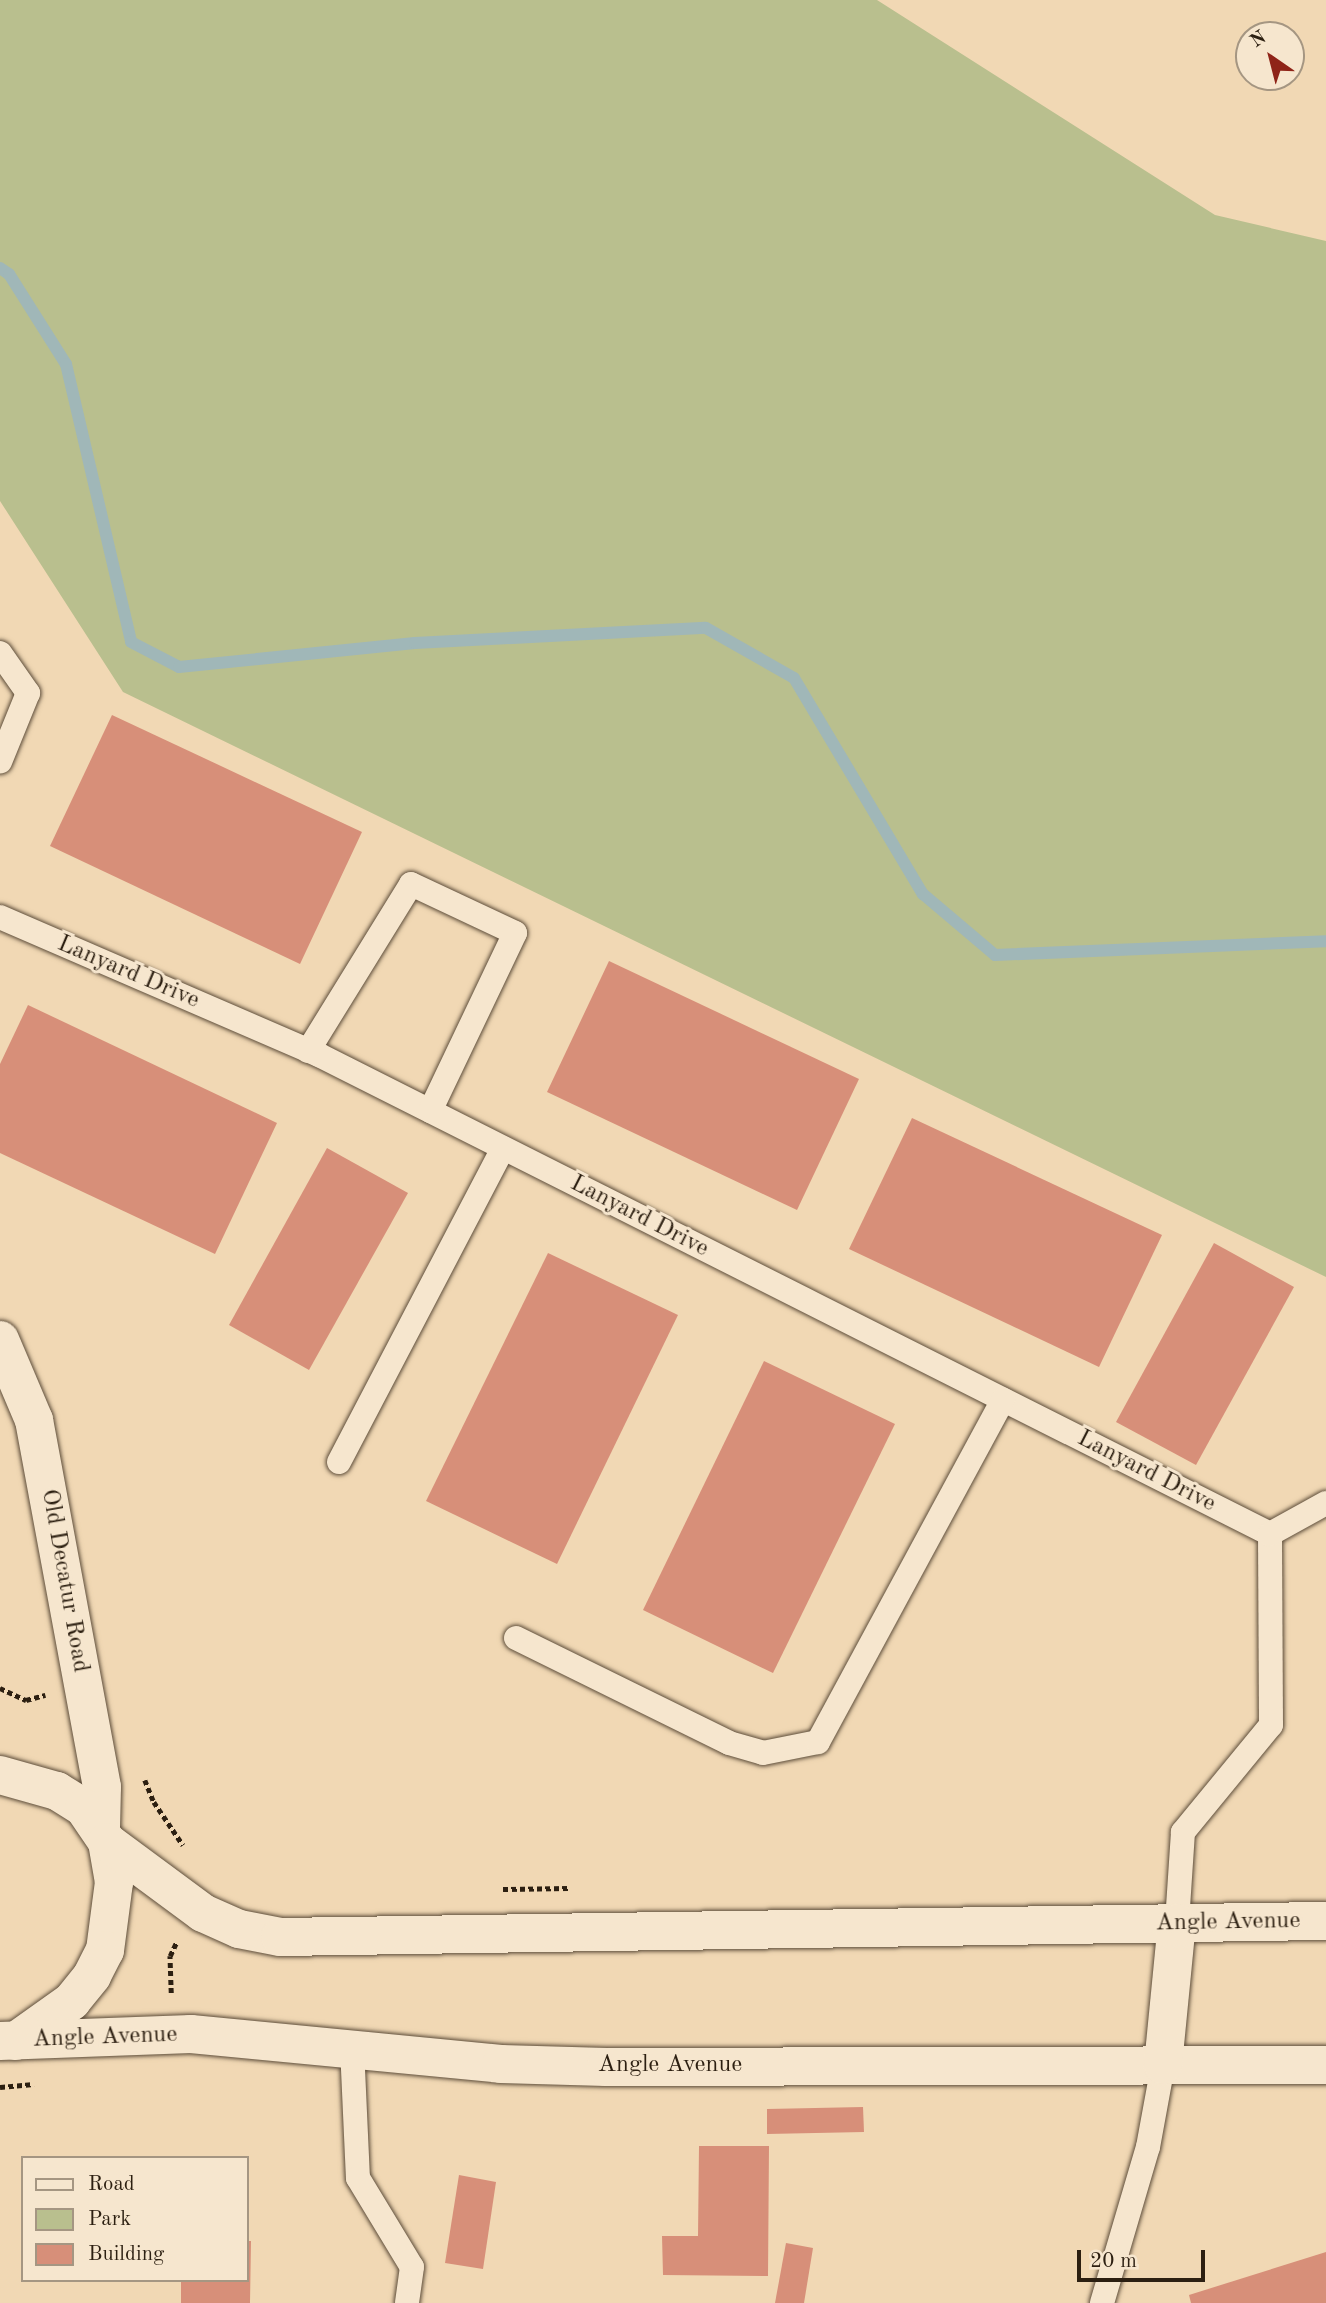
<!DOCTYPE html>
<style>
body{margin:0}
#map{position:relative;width:1326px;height:2303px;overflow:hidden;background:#f1d8b4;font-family:"Old Standard TT",serif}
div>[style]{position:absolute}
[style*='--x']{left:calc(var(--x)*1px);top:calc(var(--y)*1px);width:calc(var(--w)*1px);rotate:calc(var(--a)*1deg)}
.green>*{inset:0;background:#b9bf8e}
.stream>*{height:12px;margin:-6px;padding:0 6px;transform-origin:6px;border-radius:6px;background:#a0b7b8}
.building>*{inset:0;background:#d78f79}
.path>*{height:4.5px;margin-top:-2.25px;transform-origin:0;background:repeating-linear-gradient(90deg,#2c1f11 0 5px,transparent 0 8.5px)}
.roads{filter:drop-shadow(0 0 2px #5d4d3a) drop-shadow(0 0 2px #5d4d3a)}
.service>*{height:24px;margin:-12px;padding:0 12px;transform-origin:12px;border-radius:12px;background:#f6e6ce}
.tertiary>*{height:38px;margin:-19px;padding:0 19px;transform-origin:19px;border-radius:19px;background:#f6e6ce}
.secondary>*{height:38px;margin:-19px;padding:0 19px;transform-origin:19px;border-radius:19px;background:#f6e6ce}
span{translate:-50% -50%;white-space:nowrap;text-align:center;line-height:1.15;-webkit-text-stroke:6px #f6e6ce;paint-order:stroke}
.street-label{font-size:24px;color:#2c1f11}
.legend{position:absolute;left:21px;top:2156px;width:228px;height:126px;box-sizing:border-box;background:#f6e6ce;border:2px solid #a59682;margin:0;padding:9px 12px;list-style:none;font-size:21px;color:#2c1f11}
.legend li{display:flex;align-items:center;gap:14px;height:35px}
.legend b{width:35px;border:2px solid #a59682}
.north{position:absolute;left:1235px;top:21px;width:70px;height:70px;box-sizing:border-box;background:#f6e6ce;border:2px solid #a59682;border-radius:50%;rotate:325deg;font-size:19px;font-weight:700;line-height:28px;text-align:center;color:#2c1f11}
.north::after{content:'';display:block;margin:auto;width:24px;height:32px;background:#8f2418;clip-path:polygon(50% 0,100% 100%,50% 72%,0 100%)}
.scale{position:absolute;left:1077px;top:2250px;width:128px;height:32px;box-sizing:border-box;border:4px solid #2c1f11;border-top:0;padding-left:9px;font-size:21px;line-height:24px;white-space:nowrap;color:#2c1f11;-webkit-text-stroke:5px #f6e6ce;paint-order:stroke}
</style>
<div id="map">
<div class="green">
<div style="clip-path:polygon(0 0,877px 0,1215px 215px,1326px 241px,1326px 1277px,123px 692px,0 501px)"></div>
</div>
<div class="stream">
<div style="--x:0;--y:268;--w:11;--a:34"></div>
<div style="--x:9;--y:274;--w:107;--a:57.7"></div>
<div style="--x:66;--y:364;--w:285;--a:76.8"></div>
<div style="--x:131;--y:642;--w:54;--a:27.5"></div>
<div style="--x:179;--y:667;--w:237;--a:-5.8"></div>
<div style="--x:415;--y:643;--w:291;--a:-3"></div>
<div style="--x:706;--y:628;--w:101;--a:29.6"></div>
<div style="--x:794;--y:678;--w:252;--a:59.2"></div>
<div style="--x:923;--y:894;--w:94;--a:40.3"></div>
<div style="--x:995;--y:955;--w:331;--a:-2.4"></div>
</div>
<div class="building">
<div style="clip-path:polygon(112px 715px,362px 832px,300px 964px,50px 846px)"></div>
<div style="clip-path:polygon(609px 961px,859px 1079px,797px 1210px,547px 1092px)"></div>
<div style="clip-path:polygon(28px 1005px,277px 1123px,215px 1254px,0 1153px,0 1064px)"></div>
<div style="clip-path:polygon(912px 1118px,1162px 1235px,1099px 1367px,849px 1249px)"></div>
<div style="clip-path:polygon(327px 1148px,408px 1193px,309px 1370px,229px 1325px)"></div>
<div style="clip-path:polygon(1214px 1243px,1294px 1287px,1196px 1465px,1116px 1422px)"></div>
<div style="clip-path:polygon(548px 1253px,678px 1315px,557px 1564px,426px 1501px)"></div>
<div style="clip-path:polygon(764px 1361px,895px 1424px,773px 1673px,643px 1610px)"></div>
<div style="clip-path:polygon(863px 2107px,864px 2132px,767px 2134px,767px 2109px)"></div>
<div style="clip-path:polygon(699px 2146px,769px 2146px,768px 2276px,663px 2275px,662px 2236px,698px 2236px)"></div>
<div style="clip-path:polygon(459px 2175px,496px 2182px,483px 2269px,445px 2263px)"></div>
<div style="clip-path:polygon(247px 2241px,251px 2241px,250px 2303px,181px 2303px,181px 2280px,247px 2280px)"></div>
<div style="clip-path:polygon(786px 2243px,813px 2248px,804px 2303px,775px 2303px)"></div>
<div style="clip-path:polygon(1326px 2252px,1326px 2303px,1191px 2303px,1189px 2295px)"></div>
</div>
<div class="path">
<div style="--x:0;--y:1688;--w:29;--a:25"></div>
<div style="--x:26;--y:1700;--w:20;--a:-15"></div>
<div style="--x:145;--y:1780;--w:24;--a:68"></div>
<div style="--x:154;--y:1802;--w:52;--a:56"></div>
<div style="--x:503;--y:1889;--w:65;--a:-0.9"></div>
<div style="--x:171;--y:1993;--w:37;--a:-92"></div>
<div style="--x:170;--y:1956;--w:14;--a:-65"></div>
<div style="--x:0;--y:2087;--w:34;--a:-5"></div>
</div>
<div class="roads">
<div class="service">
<div style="--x:0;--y:653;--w:49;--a:55"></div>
<div style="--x:28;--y:693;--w:74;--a:112.1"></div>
<div style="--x:0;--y:917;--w:348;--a:23.4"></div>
<div style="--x:319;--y:1055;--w:1065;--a:26.73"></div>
<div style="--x:1270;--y:1534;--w:191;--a:89.7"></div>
<div style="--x:1271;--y:1725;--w:139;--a:129.4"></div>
<div style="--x:1183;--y:1832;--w:91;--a:93.8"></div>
<div style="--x:308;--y:1051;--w:196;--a:-58.3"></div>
<div style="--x:411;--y:884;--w:115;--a:25.2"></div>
<div style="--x:515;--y:933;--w:197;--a:115.5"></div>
<div style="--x:339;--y:1462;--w:354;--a:-62.4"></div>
<div style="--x:1270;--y:1534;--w:64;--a:-29"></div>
<div style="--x:516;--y:1638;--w:237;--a:26.2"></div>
<div style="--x:729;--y:1743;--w:35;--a:16"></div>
<div style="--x:763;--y:1753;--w:56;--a:-11.3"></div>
<div style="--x:818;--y:1742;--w:389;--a:-61.6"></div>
<div style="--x:352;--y:2047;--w:131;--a:87.4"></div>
<div style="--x:358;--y:2178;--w:104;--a:58.8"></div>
<div style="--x:412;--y:2267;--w:36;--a:98"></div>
<div style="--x:1102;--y:2303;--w:163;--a:-73.6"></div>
<div style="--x:1148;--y:2147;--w:83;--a:-79.6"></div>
</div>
<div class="tertiary">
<div style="--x:0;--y:1340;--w:87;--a:67"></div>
<div style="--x:34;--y:1420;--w:373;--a:79.5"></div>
<div style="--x:102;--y:1787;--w:40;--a:91.4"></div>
</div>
<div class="secondary">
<div style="--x:0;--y:1775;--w:59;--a:15.7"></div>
<div style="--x:57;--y:1791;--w:32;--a:32"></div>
<div style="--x:84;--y:1808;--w:41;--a:55.9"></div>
<div style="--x:107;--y:1842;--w:41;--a:80.1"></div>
<div style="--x:114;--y:1882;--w:69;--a:97.5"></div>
<div style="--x:105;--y:1950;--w:29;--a:117"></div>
<div style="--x:92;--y:1976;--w:32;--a:129"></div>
<div style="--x:72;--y:2001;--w:69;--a:144.5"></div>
<div style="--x:107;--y:1842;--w:119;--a:36.5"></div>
<div style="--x:203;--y:1913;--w:39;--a:24"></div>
<div style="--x:239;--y:1929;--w:42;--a:11"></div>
<div style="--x:280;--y:1937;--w:1046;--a:-0.88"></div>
<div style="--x:0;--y:2041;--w:191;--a:-2.1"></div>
<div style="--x:191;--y:2034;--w:311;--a:5.5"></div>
<div style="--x:501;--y:2064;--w:105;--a:1.6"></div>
<div style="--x:606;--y:2067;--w:720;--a:-0.16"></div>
<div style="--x:1163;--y:2065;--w:143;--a:-84.4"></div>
</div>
</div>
<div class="street-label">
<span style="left:128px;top:973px;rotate:23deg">Lanyard Drive</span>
<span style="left:639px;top:1217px;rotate:27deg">Lanyard Drive</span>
<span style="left:1146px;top:1472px;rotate:27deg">Lanyard Drive</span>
<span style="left:64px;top:1581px;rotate:80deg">Old Decatur Road</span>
<span style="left:1228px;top:1923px;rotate:-1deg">Angle Avenue</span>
<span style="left:105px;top:2038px;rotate:-2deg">Angle Avenue</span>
<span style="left:670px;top:2066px">Angle Avenue</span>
</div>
<ul class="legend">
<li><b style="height:9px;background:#f6e6ce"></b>Road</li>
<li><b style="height:19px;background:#b9bf8e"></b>Park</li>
<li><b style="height:19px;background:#d78f79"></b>Building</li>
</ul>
<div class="north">N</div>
<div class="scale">20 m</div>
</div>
